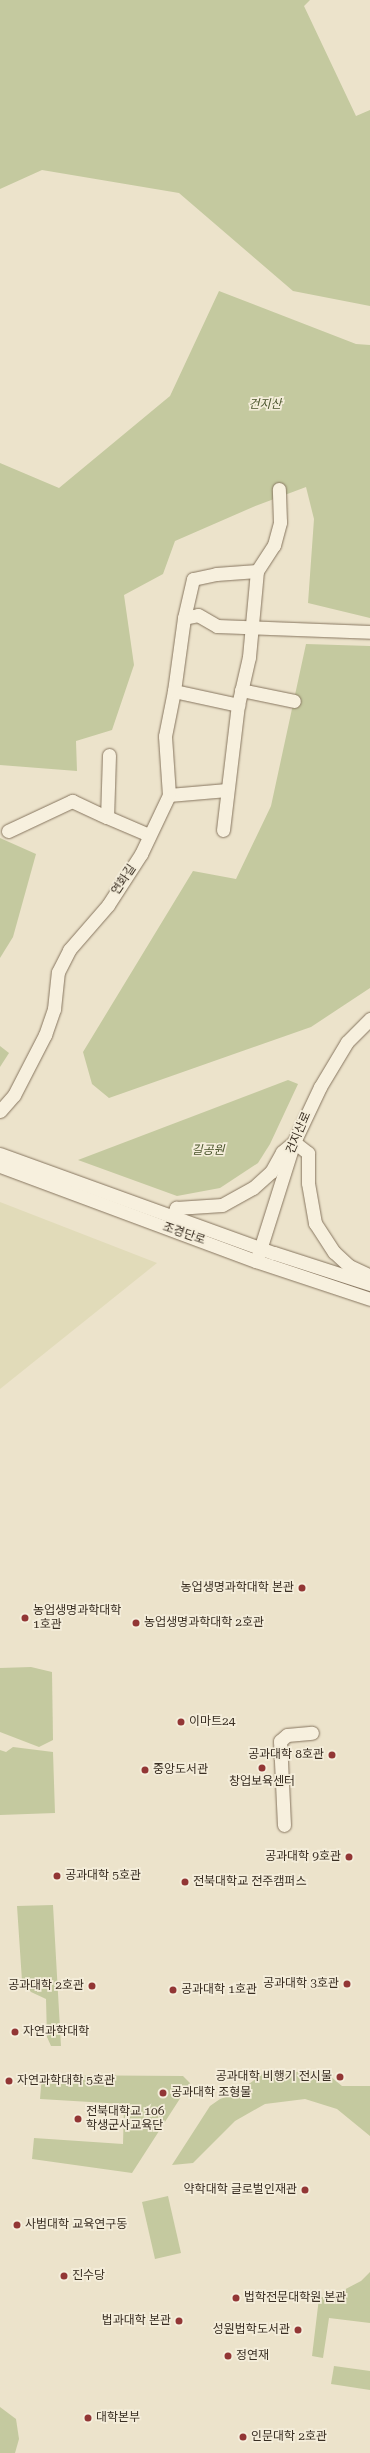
<!DOCTYPE html>
<meta charset="utf-8">
<style>
body{margin:0}
#map{position:relative;width:370px;height:2453px;overflow:hidden;background:#ece3cb;font-family:"Roboto Serif","Noto Sans KR",serif}
div>[style]{position:absolute}
[style*='--x']{left:calc(var(--x)*1px);top:calc(var(--y)*1px);width:calc(var(--w)*1px);rotate:calc(var(--a)*1deg)}
.farmland>*{inset:0;background:#e1dbb9}
.green>*{inset:0;background:#c4c99f}
.roads{filter:drop-shadow(0 0 1px #877660) drop-shadow(0 0 1px #877660)}
.minor>*{height:13px;margin:-6.5px;padding:0 6.5px;transform-origin:6.5px;border-radius:6.5px;background:#f7f0de}
.dots>*{width:11px;height:11px;translate:-50% -50%;box-sizing:border-box;border:2px solid #f4edda;border-radius:50%}
span{translate:-50% -50%;white-space:nowrap;text-align:center;line-height:1.15;-webkit-text-stroke:3.5px #f4edda;paint-order:stroke}
.park-label{font-size:12px;color:#49542b;font-style:italic}
.street-label{font-size:12px;color:#392e22}
.poi-label{font-size:12px;color:#392e22}
.right{translate:-100% -50%;text-align:right}
.left{translate:0 -50%;text-align:left}
</style>
<div id="map">
<div class="farmland">
<div style="clip-path:polygon(0 1202px,157px 1263px,0 1389px)"></div>
</div>
<div class="green">
<div style="clip-path:polygon(0 0,310px 0,304px 6px,356px 116px,370px 110px,370px 306px,293px 291px,179px 193px,42px 170px,0 189px)"></div>
<div style="clip-path:polygon(219px 291px,356px 344px,370px 345px,370px 618px,308px 603px,314px 519px,306px 487px,253px 507px,175px 541px,163px 574px,124px 595px,134px 665px,112px 730px,76px 741px,77px 771px,0 765px,0 463px,59px 488px,170px 396px)"></div>
<div style="clip-path:polygon(306px 644px,370px 646px,370px 988px,311px 1027px,109px 1098px,92px 1084px,83px 1052px,193px 871px,236px 879px,271px 806px)"></div>
<div style="clip-path:polygon(0 838px,36px 854px,13px 937px,0 958px)"></div>
<div style="clip-path:polygon(0 1046px,9px 1053px,0 1067px)"></div>
<div style="clip-path:polygon(288px 1080px,298px 1084px,270px 1144px,258px 1163px,220px 1188px,177px 1196px,78px 1160px)"></div>
<div style="clip-path:polygon(31px 1667px,52px 1672px,53px 1740px,39px 1747px,0 1732px,0 1668px)"></div>
<div style="clip-path:polygon(13px 1747px,53px 1752px,55px 1813px,0 1815px,0 1750px,6px 1752px)"></div>
<div style="clip-path:polygon(53px 1905px,61px 2046px,51px 2046px,47px 2037px,46px 1999px,31px 1992px,22px 1981px,17px 1906px)"></div>
<div style="clip-path:polygon(324px 2071px,342px 2086px,370px 2086px,370px 2136px,337px 2109px,305px 2099px,265px 2104px,235px 2121px,193px 2163px,172px 2165px,210px 2106px,220px 2099px,235px 2094px,264px 2073px)"></div>
<div style="clip-path:polygon(42px 2075px,183px 2076px,190px 2083px,132px 2173px,32px 2159px,34px 2138px,123px 2144px,124px 2104px,40px 2099px)"></div>
<div style="clip-path:polygon(168px 2196px,181px 2253px,155px 2259px,142px 2202px)"></div>
<div style="clip-path:polygon(370px 2272px,370px 2323px,329px 2318px,323px 2358px,312px 2356px,319px 2298px,338px 2293px,361px 2281px)"></div>
<div style="clip-path:polygon(334px 2366px,370px 2371px,370px 2390px,331px 2384px)"></div>
<div style="clip-path:polygon(0 2407px,16px 2419px,19px 2439px,15px 2453px,0 2453px)"></div>
</div>
<div class="roads">
<div class="minor">
<div style="--x:184;--y:618;--w:14;--a:-12"></div>
<div style="--x:198;--y:615;--w:22;--a:30"></div>
<div style="--x:217;--y:626;--w:153;--a:2.2"></div>
<div style="--x:241;--y:690;--w:54;--a:11.7"></div>
<div style="--x:174;--y:691;--w:74;--a:-82.2"></div>
<div style="--x:184;--y:618;--w:40;--a:-77"></div>
<div style="--x:193;--y:579;--w:24;--a:-12"></div>
<div style="--x:216;--y:574;--w:41;--a:-4.2"></div>
<div style="--x:257;--y:571;--w:31;--a:-57"></div>
<div style="--x:274;--y:545;--w:24;--a:-75"></div>
<div style="--x:280;--y:522;--w:33;--a:-92"></div>
<div style="--x:109;--y:755;--w:62;--a:91.8"></div>
<div style="--x:107;--y:817;--w:46;--a:23.2"></div>
<div style="--x:169;--y:795;--w:58;--a:-4.9"></div>
<div style="--x:223;--y:830;--w:126;--a:-83.2"></div>
<div style="--x:238;--y:705;--w:49;--a:-77.1"></div>
<div style="--x:249;--y:657;--w:86;--a:-84.7"></div>
<div style="--x:8;--y:831;--w:71;--a:-25.1"></div>
<div style="--x:72;--y:801;--w:38;--a:25"></div>
<div style="--x:0;--y:1111;--w:21;--a:-49"></div>
<div style="--x:14;--y:1095;--w:68;--a:-62.7"></div>
<div style="--x:45;--y:1035;--w:28;--a:-71"></div>
<div style="--x:54;--y:1009;--w:37;--a:-84"></div>
<div style="--x:58;--y:972;--w:25;--a:-63"></div>
<div style="--x:69;--y:950;--w:60;--a:-49.1"></div>
<div style="--x:108;--y:905;--w:61;--a:-57.1"></div>
<div style="--x:141;--y:854;--w:65;--a:-64.6"></div>
<div style="--x:169;--y:795;--w:59;--a:-93.9"></div>
<div style="--x:165;--y:736;--w:46;--a:-78.7"></div>
<div style="--x:174;--y:691;--w:66;--a:12.3"></div>
<div style="--x:0;--y:1154;--w:291;--a:19.9"></div>
<div style="--x:274;--y:1253;--w:101;--a:17.9"></div>
<div style="--x:0;--y:1166;--w:273;--a:20.4"></div>
<div style="--x:256;--y:1261;--w:120;--a:18.4"></div>
<div style="--x:173;--y:1216;--w:9;--a:-69"></div>
<div style="--x:176;--y:1208;--w:46;--a:-3.7"></div>
<div style="--x:222;--y:1205;--w:35;--a:-29"></div>
<div style="--x:253;--y:1188;--w:24;--a:-42"></div>
<div style="--x:271;--y:1172;--w:23;--a:-61"></div>
<div style="--x:282;--y:1152;--w:16;--a:-40"></div>
<div style="--x:294;--y:1142;--w:18;--a:38"></div>
<div style="--x:308;--y:1153;--w:30;--a:90"></div>
<div style="--x:308;--y:1183;--w:41;--a:80.1"></div>
<div style="--x:315;--y:1223;--w:35;--a:57"></div>
<div style="--x:334;--y:1252;--w:21;--a:43"></div>
<div style="--x:349;--y:1266;--w:23;--a:25"></div>
<div style="--x:258;--y:1256;--w:120;--a:-72.5"></div>
<div style="--x:294;--y:1142;--w:61;--a:-64.7"></div>
<div style="--x:320;--y:1087;--w:52;--a:-59"></div>
<div style="--x:347;--y:1042;--w:33;--a:-45"></div>
<div style="--x:284;--y:1825;--w:84;--a:-92.7"></div>
<div style="--x:280;--y:1741;--w:9;--a:-41"></div>
<div style="--x:287;--y:1735;--w:25;--a:-5"></div>
</div>
</div>
<div class="dots">
<div style="left:302px;top:1588px;background:#923635"></div>
<div style="left:25px;top:1618px;background:#923635"></div>
<div style="left:136px;top:1623px;background:#923635"></div>
<div style="left:181px;top:1722px;background:#923635"></div>
<div style="left:332px;top:1755px;background:#923635"></div>
<div style="left:262px;top:1768px;background:#923635"></div>
<div style="left:145px;top:1770px;background:#923635"></div>
<div style="left:349px;top:1857px;background:#923635"></div>
<div style="left:57px;top:1876px;background:#923635"></div>
<div style="left:185px;top:1882px;background:#923635"></div>
<div style="left:347px;top:1984px;background:#923635"></div>
<div style="left:92px;top:1986px;background:#923635"></div>
<div style="left:173px;top:1990px;background:#923635"></div>
<div style="left:15px;top:2032px;background:#923635"></div>
<div style="left:340px;top:2077px;background:#923635"></div>
<div style="left:9px;top:2081px;background:#923635"></div>
<div style="left:163px;top:2093px;background:#923635"></div>
<div style="left:78px;top:2119px;background:#923635"></div>
<div style="left:305px;top:2190px;background:#923635"></div>
<div style="left:17px;top:2225px;background:#923635"></div>
<div style="left:64px;top:2276px;background:#923635"></div>
<div style="left:236px;top:2298px;background:#923635"></div>
<div style="left:179px;top:2321px;background:#923635"></div>
<div style="left:298px;top:2330px;background:#923635"></div>
<div style="left:228px;top:2356px;background:#923635"></div>
<div style="left:88px;top:2418px;background:#923635"></div>
<div style="left:243px;top:2437px;background:#923635"></div>
</div>
<div class="park-label">
<span style="left:265px;top:405px">건지산</span>
<span style="left:208px;top:1151px">길공원</span>
</div>
<div class="street-label">
<span style="left:124px;top:880px;rotate:-56deg">연화길</span>
<span style="left:299px;top:1133px;rotate:-67deg">건지산로</span>
<span style="left:184px;top:1234px;rotate:19deg">조경단로</span>
</div>
<div class="poi-label">
<span class="right" style="left:294px;top:1588px">농업생명과학대학 본관</span>
<span class="left" style="left:33px;top:1618px">농업생명과학대학<br>1호관</span>
<span class="left" style="left:144px;top:1623px">농업생명과학대학 2호관</span>
<span class="left" style="left:189px;top:1722px">이마트24</span>
<span class="right" style="left:324px;top:1755px">공과대학 8호관</span>
<span class="left" style="left:153px;top:1770px">중앙도서관</span>
<span style="left:262px;top:1782px">창업보육센터</span>
<span class="right" style="left:341px;top:1857px">공과대학 9호관</span>
<span class="left" style="left:65px;top:1876px">공과대학 5호관</span>
<span class="left" style="left:193px;top:1882px">전북대학교 전주캠퍼스</span>
<span class="right" style="left:339px;top:1984px">공과대학 3호관</span>
<span class="right" style="left:84px;top:1986px">공과대학 2호관</span>
<span class="left" style="left:181px;top:1990px">공과대학 1호관</span>
<span class="left" style="left:23px;top:2032px">자연과학대학</span>
<span class="right" style="left:332px;top:2077px">공과대학 비행기 전시물</span>
<span class="left" style="left:17px;top:2081px">자연과학대학 5호관</span>
<span class="left" style="left:171px;top:2093px">공과대학 조형물</span>
<span class="left" style="left:86px;top:2119px">전북대학교 106<br>학생군사교육단</span>
<span class="right" style="left:297px;top:2190px">약학대학 글로벌인재관</span>
<span class="left" style="left:25px;top:2225px">사범대학 교육연구동</span>
<span class="left" style="left:72px;top:2276px">진수당</span>
<span class="left" style="left:244px;top:2298px">법학전문대학원 본관</span>
<span class="right" style="left:171px;top:2321px">법과대학 본관</span>
<span class="right" style="left:290px;top:2330px">성원법학도서관</span>
<span class="left" style="left:236px;top:2356px">정연재</span>
<span class="left" style="left:96px;top:2418px">대학본부</span>
<span class="left" style="left:251px;top:2437px">인문대학 2호관</span>
</div>
</div>
